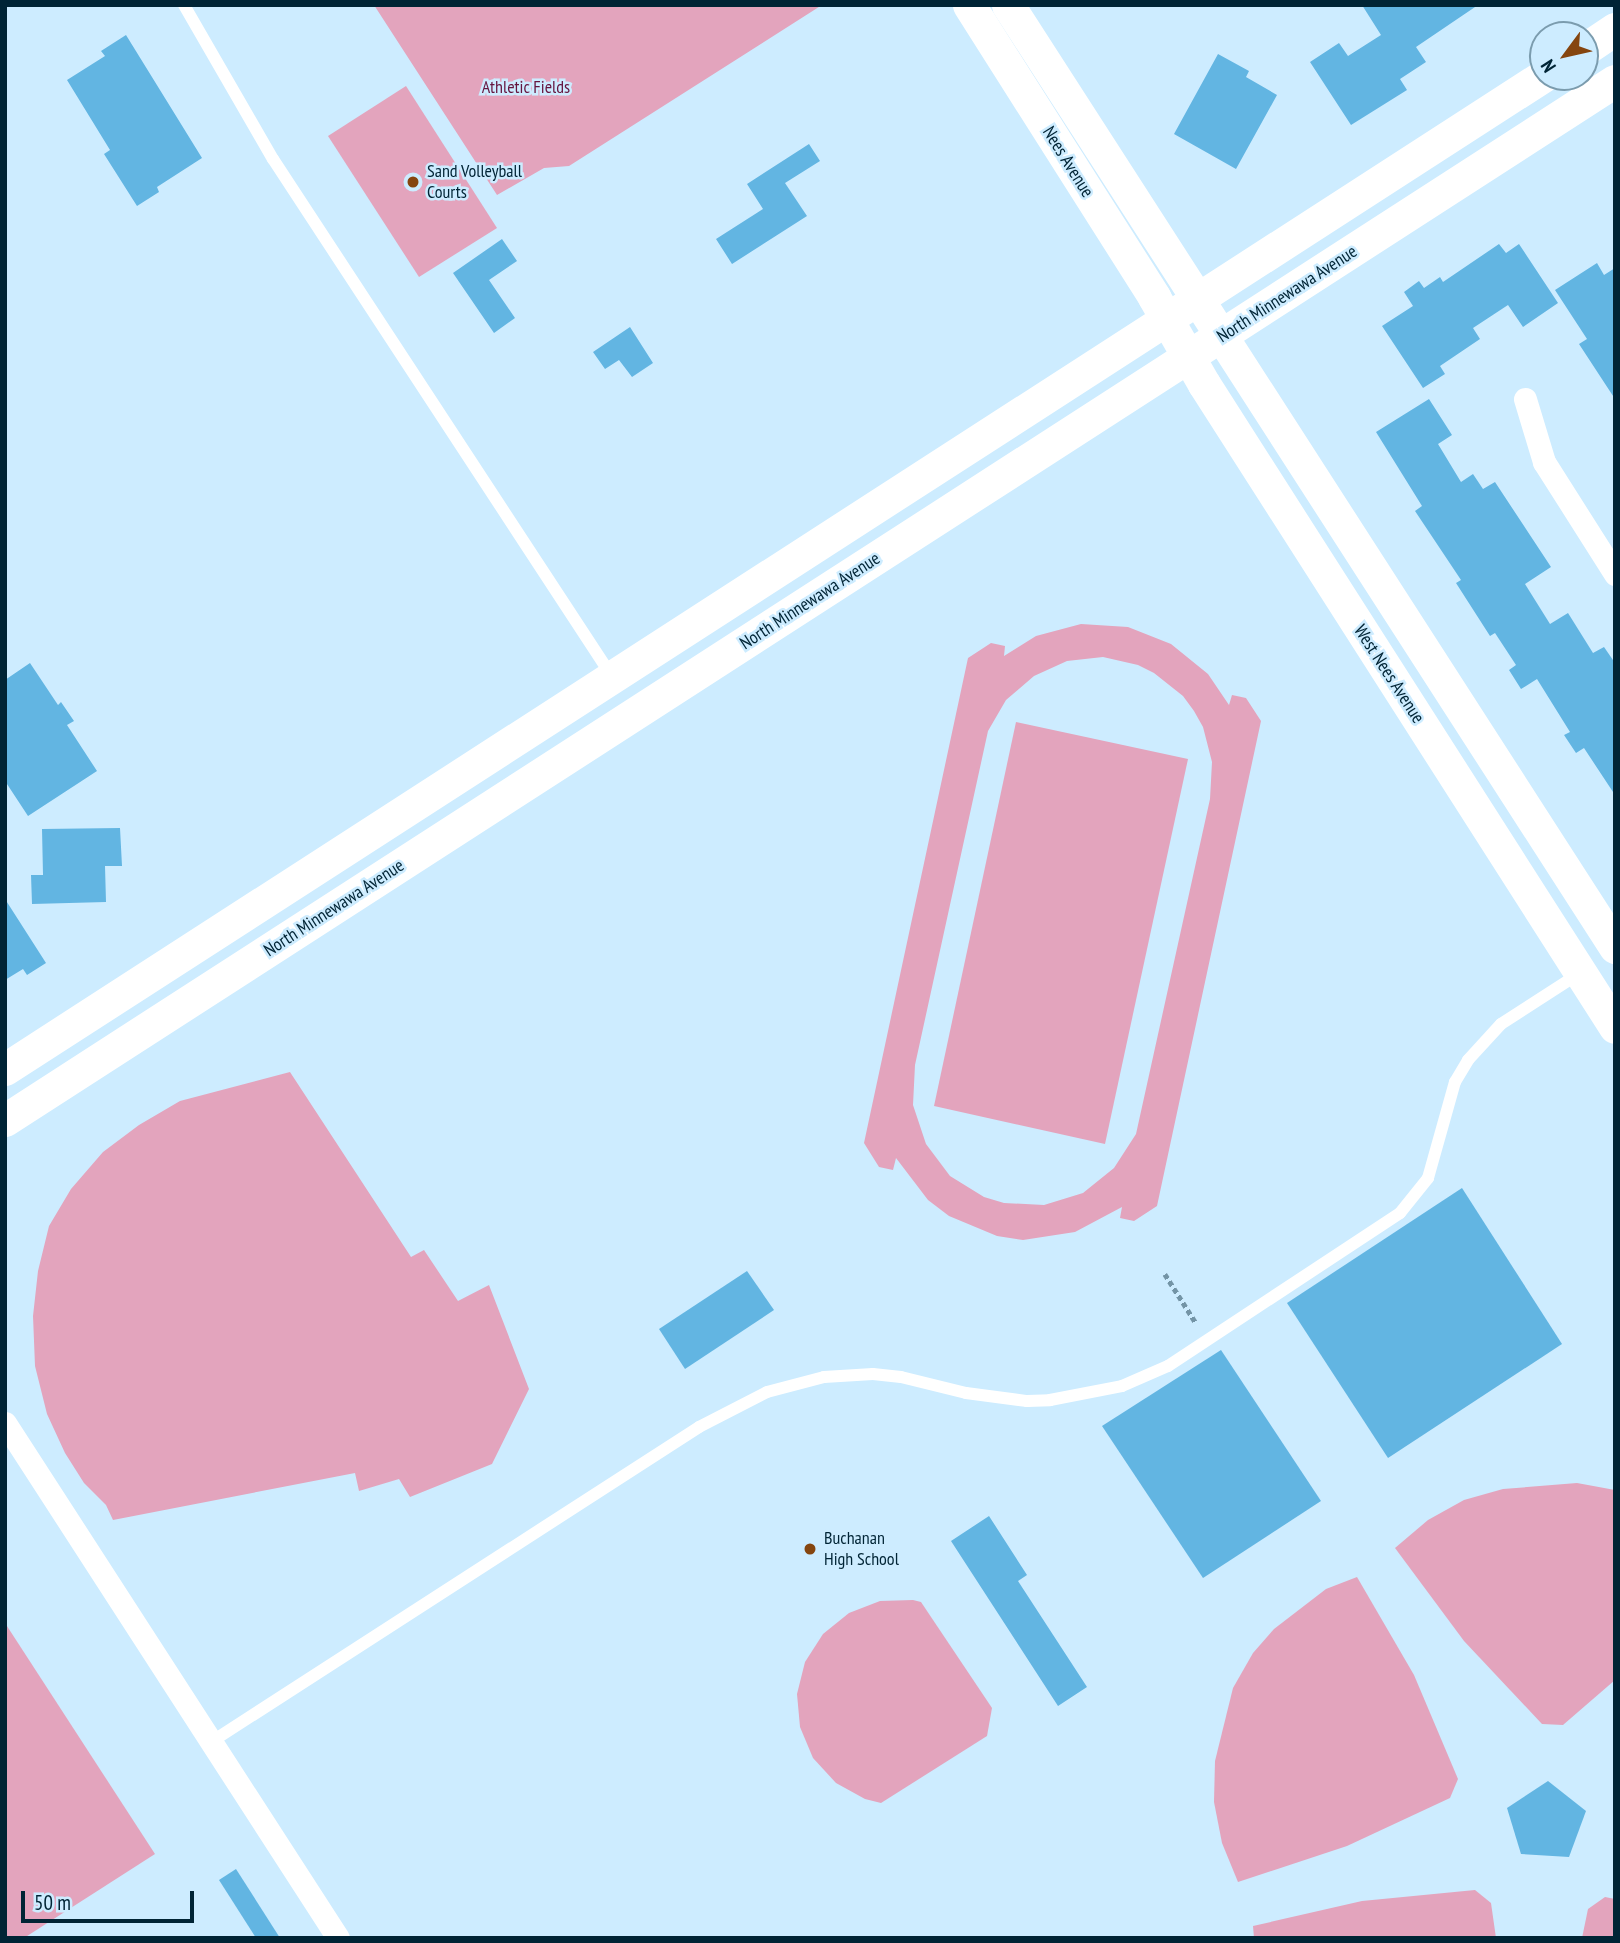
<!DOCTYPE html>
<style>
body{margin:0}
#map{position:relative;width:1620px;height:1943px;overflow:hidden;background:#cdecff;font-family:"PT Sans Narrow",sans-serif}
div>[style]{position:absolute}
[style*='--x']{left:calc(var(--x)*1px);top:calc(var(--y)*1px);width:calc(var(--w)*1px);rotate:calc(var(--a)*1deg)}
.green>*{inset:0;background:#e3a4bd}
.building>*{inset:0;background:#62b5e2}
.path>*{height:4.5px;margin-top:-2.25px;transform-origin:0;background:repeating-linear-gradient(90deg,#7394a6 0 5px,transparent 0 8.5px)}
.lane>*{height:12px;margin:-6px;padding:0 6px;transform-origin:6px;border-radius:6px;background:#fff}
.street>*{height:23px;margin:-11.5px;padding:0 11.5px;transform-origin:11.5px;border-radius:11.5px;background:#fff}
.secondary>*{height:33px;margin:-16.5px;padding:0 16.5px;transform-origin:16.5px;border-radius:16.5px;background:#fff}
.dots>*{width:19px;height:19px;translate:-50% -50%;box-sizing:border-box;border:4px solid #cdecff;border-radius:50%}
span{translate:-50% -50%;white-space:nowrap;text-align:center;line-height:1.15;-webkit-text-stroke:5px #cdecff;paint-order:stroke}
.park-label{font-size:18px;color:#65153f}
.street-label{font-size:18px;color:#002435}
.poi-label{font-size:18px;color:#002435}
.left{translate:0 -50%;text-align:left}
.frame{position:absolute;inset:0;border:7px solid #002435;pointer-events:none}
.north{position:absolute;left:1529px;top:21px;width:70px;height:70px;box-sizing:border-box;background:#cdecff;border:2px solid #7b9cae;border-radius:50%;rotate:237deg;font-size:19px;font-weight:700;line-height:28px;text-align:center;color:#002435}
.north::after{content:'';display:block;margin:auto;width:24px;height:32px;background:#85450f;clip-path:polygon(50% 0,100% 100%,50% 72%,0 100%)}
.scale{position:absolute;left:21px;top:1891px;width:173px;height:32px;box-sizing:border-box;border:4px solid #002435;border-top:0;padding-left:9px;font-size:21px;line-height:24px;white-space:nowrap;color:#002435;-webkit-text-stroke:5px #cdecff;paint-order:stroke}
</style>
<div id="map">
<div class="green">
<div style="clip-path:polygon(374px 5px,822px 5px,569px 166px,544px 168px,497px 195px)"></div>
<div style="clip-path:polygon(406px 86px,497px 228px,419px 277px,328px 136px)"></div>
<div style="clip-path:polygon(evenodd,1081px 624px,1128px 627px,1171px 644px,1208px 674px,1229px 705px,1232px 695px,1246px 698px,1261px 721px,1157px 1206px,1134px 1221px,1120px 1218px,1122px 1207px,1075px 1232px,1023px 1240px,997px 1236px,949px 1216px,928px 1200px,896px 1158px,893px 1170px,879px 1167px,864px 1143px,968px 658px,991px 643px,1005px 646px,1004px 656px,1036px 636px,1081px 624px,1103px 657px,1138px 665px,1154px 673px,1183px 696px,1194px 711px,1203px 727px,1212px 762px,1210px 799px,1136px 1134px,1114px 1168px,1083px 1193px,1044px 1205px,1004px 1203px,984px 1197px,950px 1176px,926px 1144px,913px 1105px,915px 1065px,988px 731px,1006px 700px,1034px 676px,1067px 661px,1103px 657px)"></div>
<div style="clip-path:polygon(1016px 722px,1188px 759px,1105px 1144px,934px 1106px)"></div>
<div style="clip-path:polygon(290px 1072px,411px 1257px,424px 1250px,458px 1301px,489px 1285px,529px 1389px,492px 1464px,410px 1497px,399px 1479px,359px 1491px,355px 1473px,113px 1520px,106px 1505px,84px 1483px,65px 1453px,47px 1414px,35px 1366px,33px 1316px,38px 1271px,49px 1226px,71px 1189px,103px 1152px,139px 1125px,180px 1101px)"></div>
<div style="clip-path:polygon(1577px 1483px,1615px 1490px,1615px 1680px,1563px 1725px,1542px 1724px,1464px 1641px,1395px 1548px,1428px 1520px,1464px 1500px,1503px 1489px)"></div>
<div style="clip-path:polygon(1357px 1577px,1414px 1675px,1458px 1779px,1450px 1798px,1347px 1846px,1238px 1882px,1222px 1843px,1214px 1802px,1215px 1761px,1233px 1688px,1253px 1653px,1274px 1629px,1326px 1589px)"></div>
<div style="clip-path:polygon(913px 1600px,921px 1602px,992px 1708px,987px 1736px,881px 1803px,865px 1799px,836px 1783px,813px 1758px,800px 1727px,797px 1694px,805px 1662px,823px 1634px,849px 1613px,880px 1601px)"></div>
<div style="clip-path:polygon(5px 1623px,155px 1854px,24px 1938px,5px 1938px)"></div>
<div style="clip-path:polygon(1475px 1890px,1491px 1903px,1496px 1938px,1254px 1938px,1253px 1926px,1362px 1901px)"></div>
<div style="clip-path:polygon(1605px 1897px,1615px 1899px,1615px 1938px,1582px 1938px,1588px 1909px)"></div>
</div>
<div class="building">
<div style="clip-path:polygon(1362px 5px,1478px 5px,1416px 47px,1426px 62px,1400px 79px,1407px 90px,1351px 125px,1310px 62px,1339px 43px,1348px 56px,1381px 35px)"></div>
<div style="clip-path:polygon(126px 35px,202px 158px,157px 187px,159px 192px,137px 206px,104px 154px,110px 150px,67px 80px,105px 56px,101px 51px)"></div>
<div style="clip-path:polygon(1218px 54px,1249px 71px,1246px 77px,1277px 95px,1236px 169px,1174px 134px)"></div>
<div style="clip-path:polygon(809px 144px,820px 161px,785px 183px,807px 216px,732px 264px,716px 239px,763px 209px,747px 184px)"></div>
<div style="clip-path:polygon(502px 239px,517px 261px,489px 280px,515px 318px,494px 333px,453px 273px)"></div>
<div style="clip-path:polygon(1499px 244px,1506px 253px,1519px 244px,1558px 303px,1523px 327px,1508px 305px,1473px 328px,1480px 339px,1440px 366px,1445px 374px,1423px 388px,1382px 326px,1413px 306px,1404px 292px,1419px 281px,1424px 288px,1440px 277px,1443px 282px)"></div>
<div style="clip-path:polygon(1597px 263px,1604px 275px,1615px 268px,1615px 399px,1579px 344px,1587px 339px,1555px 290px)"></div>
<div style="clip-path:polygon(630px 327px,653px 363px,632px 377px,619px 360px,605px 369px,593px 352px)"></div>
<div style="clip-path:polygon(1429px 399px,1452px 435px,1438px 444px,1461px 482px,1473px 474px,1483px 489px,1495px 482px,1551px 567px,1525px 584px,1550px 624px,1568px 613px,1593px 653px,1604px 647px,1615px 663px,1615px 795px,1584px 748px,1576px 753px,1564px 735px,1570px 732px,1537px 679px,1521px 689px,1509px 670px,1516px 665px,1495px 633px,1490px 636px,1456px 583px,1461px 580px,1415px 511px,1422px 506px,1376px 432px)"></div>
<div style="clip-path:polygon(30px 663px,58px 705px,61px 702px,74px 721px,67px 725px,97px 771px,28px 816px,5px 781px,5px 680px)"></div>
<div style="clip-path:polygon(120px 828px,122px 866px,105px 866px,106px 902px,32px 904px,31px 875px,43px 875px,42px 829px)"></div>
<div style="clip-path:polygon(5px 899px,46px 963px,27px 975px,23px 969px,5px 980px)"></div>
<div style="clip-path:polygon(1462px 1188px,1562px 1344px,1388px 1458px,1287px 1303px)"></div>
<div style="clip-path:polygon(747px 1271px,774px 1310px,685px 1369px,659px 1329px)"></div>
<div style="clip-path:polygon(1221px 1350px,1321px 1501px,1203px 1578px,1102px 1426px)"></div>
<div style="clip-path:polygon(989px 1516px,1027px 1575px,1018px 1581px,1087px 1687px,1058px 1706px,951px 1541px)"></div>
<div style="clip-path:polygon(1548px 1781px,1586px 1811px,1569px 1857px,1521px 1854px,1507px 1808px)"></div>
<div style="clip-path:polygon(236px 1869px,280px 1938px,256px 1938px,219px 1880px)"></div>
</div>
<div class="path">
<div style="--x:1165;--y:1274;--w:58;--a:57.7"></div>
</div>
<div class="lane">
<div style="--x:184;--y:5;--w:178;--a:60"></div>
<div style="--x:273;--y:159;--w:617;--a:56.77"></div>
<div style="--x:211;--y:1742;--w:581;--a:-32.84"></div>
<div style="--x:699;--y:1427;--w:76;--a:-27.2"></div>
<div style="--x:767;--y:1392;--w:59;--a:-14.7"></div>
<div style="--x:824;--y:1377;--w:49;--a:-3.5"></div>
<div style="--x:873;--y:1374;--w:28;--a:6"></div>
<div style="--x:901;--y:1377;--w:67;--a:13.8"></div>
<div style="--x:966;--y:1393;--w:62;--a:7.5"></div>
<div style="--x:1027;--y:1401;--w:23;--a:-2"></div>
<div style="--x:1050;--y:1400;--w:73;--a:-11"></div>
<div style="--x:1122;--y:1386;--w:50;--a:-23.5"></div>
<div style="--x:1168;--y:1366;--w:278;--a:-33.4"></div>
<div style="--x:1400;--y:1213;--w:45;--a:-51.3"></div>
<div style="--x:1428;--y:1178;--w:100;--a:-74.3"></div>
<div style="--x:1455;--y:1082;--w:26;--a:-59"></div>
<div style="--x:1468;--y:1060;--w:49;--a:-47.5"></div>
<div style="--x:1501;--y:1024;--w:94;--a:-32.8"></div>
</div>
<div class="street">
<div style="--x:1525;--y:399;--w:66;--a:73.2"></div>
<div style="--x:1544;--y:462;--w:133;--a:57.6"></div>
<div style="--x:5;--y:1423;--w:613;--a:57.11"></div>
</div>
<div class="secondary">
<div style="--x:969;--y:5;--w:346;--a:57.6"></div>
<div style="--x:1154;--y:297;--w:100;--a:60.1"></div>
<div style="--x:1204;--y:384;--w:763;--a:57.41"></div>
<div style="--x:1008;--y:5;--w:1121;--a:57.2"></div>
<div style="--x:1585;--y:49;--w:36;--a:-34"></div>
<div style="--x:5;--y:1069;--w:1831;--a:-32.85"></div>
<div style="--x:5;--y:1120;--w:1916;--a:-32.84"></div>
</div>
<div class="dots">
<div style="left:413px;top:182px;background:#85450f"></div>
<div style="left:810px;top:1549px;background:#85450f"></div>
</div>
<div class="park-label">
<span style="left:526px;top:87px">Athletic Fields</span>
</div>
<div class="street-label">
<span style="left:1068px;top:162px;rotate:58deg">Nees Avenue</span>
<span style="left:1287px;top:294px;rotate:-33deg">North Minnewawa Avenue</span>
<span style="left:810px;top:601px;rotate:-33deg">North Minnewawa Avenue</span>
<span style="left:1389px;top:674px;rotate:57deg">West Nees Avenue</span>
<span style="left:334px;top:908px;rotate:-33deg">North Minnewawa Avenue</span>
</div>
<div class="poi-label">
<span class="left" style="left:427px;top:182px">Sand Volleyball<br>Courts</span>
<span class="left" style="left:824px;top:1549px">Buchanan<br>High School</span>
</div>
<div class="frame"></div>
<div class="north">N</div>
<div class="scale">50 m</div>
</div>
